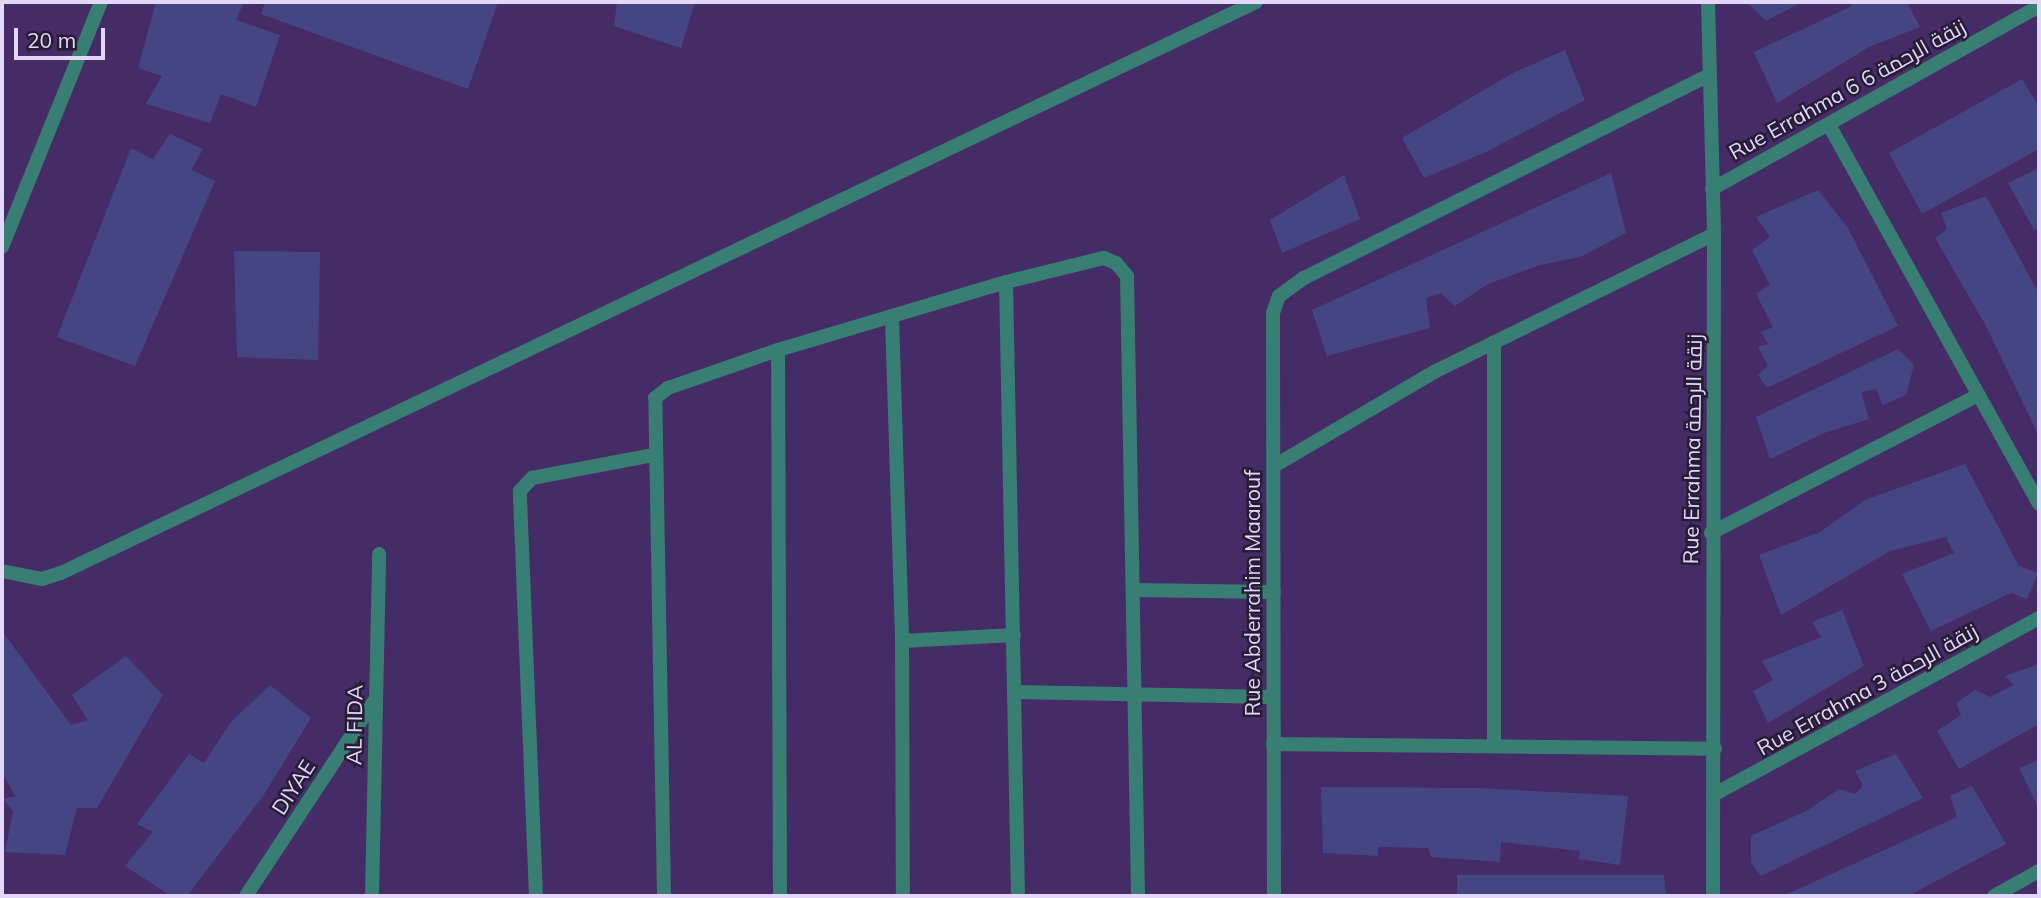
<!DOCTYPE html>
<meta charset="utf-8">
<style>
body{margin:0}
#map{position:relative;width:2041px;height:898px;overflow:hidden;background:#452c66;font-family:Mulish,Cairo,sans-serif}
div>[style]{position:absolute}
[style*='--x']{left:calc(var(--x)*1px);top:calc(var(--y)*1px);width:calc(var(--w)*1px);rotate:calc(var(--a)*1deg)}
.building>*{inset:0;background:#464583}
.lane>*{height:14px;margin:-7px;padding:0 7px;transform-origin:7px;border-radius:7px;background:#397e73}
.street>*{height:14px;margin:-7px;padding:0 7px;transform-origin:7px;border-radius:7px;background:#397e73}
span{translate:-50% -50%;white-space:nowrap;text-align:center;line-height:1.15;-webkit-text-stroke:5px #271c36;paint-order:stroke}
.street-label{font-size:21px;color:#e3d7fa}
.frame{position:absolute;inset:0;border:4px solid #e3d7fa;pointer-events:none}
.scale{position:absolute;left:14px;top:28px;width:91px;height:32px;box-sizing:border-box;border:4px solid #e3d7fa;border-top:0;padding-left:9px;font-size:21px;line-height:24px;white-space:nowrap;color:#e3d7fa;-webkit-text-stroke:5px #271c36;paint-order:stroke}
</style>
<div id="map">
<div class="building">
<div style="clip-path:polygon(156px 2px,244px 2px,236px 20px,280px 35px,256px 107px,221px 94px,210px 123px,146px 104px,162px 76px,138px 68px)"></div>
<div style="clip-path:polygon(265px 2px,498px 2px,468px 89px,261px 14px)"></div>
<div style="clip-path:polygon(617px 2px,695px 2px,681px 48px,614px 26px)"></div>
<div style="clip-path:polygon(1747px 2px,1802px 2px,1766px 21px)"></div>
<div style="clip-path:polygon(1850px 2px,1907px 2px,1920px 27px,1869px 47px,1777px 103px,1754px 52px,1852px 6px)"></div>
<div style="clip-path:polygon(1565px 50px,1585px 100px,1484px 153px,1424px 178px,1402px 138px,1513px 73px)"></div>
<div style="clip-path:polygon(2022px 79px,2039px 107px,2039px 149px,1922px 214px,1889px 153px)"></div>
<div style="clip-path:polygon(170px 134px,203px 149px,191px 170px,215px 181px,135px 366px,57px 337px,131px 148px,153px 159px)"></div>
<div style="clip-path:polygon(2039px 168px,2039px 227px,2034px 230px,2008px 183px)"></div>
<div style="clip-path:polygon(1611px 173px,1626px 233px,1580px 257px,1540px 265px,1488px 284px,1455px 306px,1441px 293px,1426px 298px,1430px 328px,1327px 356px,1312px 310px)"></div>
<div style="clip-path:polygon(1344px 175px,1360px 219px,1282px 253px,1270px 220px)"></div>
<div style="clip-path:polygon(1818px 190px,1848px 228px,1898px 326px,1767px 388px,1758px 375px,1768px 366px,1758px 347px,1768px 344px,1761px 332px,1773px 327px,1756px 294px,1770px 285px,1752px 250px,1770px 237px,1756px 217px)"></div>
<div style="clip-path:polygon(1986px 196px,2039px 294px,2039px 436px,1985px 324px,1935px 238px,1947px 229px,1941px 213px)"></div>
<div style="clip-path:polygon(234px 251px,320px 252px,318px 360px,237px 357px)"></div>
<div style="clip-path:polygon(1898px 349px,1914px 365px,1906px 395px,1883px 405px,1876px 389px,1861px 392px,1869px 419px,1824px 433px,1770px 459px,1756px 417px)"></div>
<div style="clip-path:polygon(1965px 464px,2019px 566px,2038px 573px,2027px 599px,2011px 593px,1931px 631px,1902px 574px,1954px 553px,1946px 537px,1890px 551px,1781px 615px,1759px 555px,1820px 532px,1865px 500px)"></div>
<div style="clip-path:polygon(1842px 610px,1864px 666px,1768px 723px,1753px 691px,1773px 680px,1762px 661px,1821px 637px,1812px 622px)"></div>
<div style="clip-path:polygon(2px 631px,71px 725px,88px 720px,72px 695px,126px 656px,163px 695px,97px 808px,77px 808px,65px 855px,5px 852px,13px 811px,3px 799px,15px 796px,2px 772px)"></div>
<div style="clip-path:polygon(2039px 664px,2039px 724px,1959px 769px,1937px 731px,1961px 715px,1956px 703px,1975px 690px,1990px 697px,2014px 685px,2005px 676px)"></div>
<div style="clip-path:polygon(270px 685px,311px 718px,263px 796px,187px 896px,171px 896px,125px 866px,153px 832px,137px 824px,189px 754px,204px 763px,231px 722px)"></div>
<div style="clip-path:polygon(1896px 754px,1923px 798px,1761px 876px,1751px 863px,1751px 836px,1808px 810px,1839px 789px,1855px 794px,1863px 786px,1855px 771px)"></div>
<div style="clip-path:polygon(2039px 760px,2039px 809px,2019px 768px)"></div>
<div style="clip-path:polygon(1972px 786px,2006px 844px,1908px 896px,1783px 896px,1957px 817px,1950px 796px)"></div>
<div style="clip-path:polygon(1321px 787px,1479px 788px,1628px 796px,1620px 865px,1579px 859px,1580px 851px,1501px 842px,1500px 862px,1431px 857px,1428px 848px,1378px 847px,1378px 856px,1323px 853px)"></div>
<div style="clip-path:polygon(1457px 875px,1664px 875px,1666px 896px,1457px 896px)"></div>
</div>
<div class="lane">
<div style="--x:2;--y:247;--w:264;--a:-68"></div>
<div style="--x:2;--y:571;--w:41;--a:11.3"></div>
<div style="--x:42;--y:579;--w:20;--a:-18"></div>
<div style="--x:61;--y:573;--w:1324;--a:-25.54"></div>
<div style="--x:1135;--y:590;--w:139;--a:0.8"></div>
<div style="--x:902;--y:641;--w:112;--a:-3.1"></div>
</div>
<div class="street">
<div style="--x:1708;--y:2;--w:232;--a:88.5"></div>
<div style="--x:1714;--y:234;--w:662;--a:90.09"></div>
<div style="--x:1829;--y:125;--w:433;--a:61"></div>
<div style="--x:1712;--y:189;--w:375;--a:-29.2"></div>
<div style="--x:1006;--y:282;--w:614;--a:88.88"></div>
<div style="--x:892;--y:318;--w:323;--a:88.2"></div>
<div style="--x:902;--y:641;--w:255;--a:89.8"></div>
<div style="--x:778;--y:350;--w:546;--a:89.79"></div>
<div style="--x:1274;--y:466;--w:186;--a:-30.4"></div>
<div style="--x:1434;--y:372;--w:312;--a:-26.2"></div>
<div style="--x:1711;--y:533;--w:299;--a:-27.3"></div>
<div style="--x:1015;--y:692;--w:258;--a:1.1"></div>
<div style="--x:1273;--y:744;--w:442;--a:0.6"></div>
<div style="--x:1494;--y:744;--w:402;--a:-90"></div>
<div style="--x:1713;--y:795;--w:371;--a:-28.5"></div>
<div style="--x:246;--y:896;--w:233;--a:-56.7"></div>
<div style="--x:372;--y:896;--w:342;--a:-88.8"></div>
<div style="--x:536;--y:896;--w:405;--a:-92.3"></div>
<div style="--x:520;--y:491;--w:18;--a:-47"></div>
<div style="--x:532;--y:478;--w:124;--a:-10.7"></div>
<div style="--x:664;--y:896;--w:498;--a:-91"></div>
<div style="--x:655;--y:398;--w:16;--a:-38"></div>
<div style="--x:668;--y:388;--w:116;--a:-19.1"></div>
<div style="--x:778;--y:350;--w:238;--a:-16.6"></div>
<div style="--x:1006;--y:282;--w:101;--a:-13.8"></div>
<div style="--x:1104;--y:258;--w:13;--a:23"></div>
<div style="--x:1116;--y:263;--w:17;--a:50"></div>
<div style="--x:1127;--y:276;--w:620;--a:88.98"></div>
<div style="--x:1274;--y:896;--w:583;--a:-90.1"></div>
<div style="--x:1273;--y:313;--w:18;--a:-71"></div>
<div style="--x:1279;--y:296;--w:31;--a:-36"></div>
<div style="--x:1304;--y:278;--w:451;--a:-26.6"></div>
<div style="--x:1994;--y:896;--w:51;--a:-29.1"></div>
</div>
<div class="street-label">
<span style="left:1847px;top:89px;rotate:-29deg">Rue Errahma 6 6 زنقة الرحمة</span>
<span style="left:1692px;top:449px;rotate:-89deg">Rue Errahma زنقة الرحمة</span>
<span style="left:1252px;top:593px;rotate:-90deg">Rue Abderrahim Maarouf</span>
<span style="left:1867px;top:689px;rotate:-29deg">Rue Errahma 3 زنقة الرحمة</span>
<span style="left:354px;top:725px;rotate:-89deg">AL FIDA</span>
<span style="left:293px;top:787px;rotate:-57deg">DIYAE</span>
</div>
<div class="frame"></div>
<div class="scale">20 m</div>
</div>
